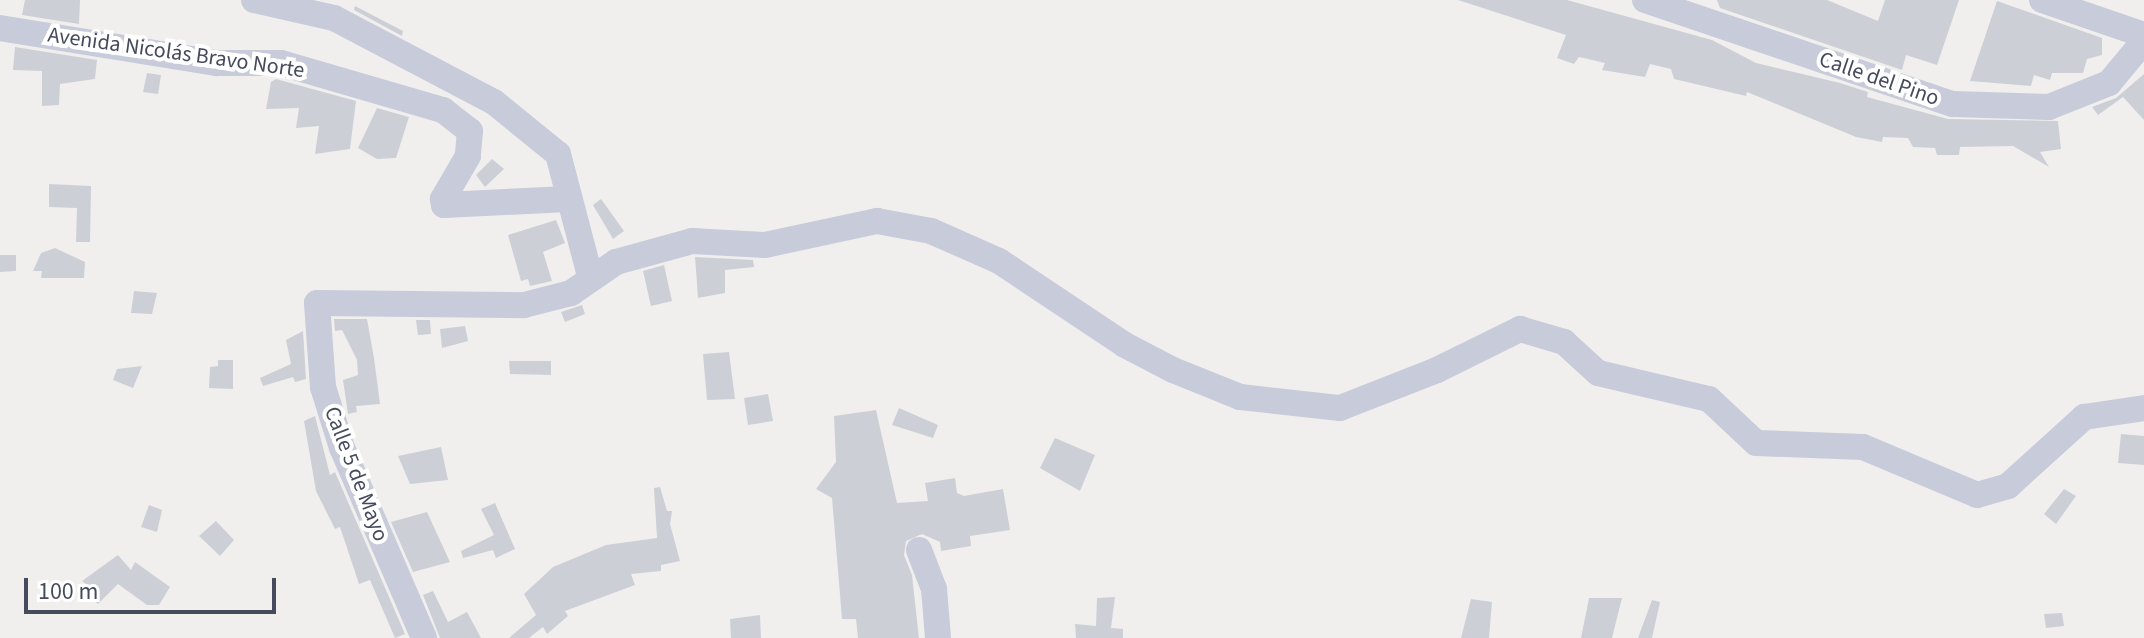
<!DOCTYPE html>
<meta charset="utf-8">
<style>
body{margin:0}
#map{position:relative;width:2144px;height:638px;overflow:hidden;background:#f1efee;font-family:"Source Sans 3",sans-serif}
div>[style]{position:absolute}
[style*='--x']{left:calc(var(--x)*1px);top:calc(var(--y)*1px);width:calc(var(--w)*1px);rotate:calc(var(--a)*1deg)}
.building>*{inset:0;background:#cdcfd7}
.minor>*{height:26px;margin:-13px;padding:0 13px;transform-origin:13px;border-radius:13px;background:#c7cbda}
span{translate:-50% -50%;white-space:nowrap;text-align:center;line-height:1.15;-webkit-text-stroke:8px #fff;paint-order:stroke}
.street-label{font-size:22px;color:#454b5d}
.scale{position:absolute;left:24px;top:578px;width:252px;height:36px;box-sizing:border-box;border:4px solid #454b5d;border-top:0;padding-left:10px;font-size:24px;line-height:28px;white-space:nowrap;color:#454b5d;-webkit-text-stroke:6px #fff;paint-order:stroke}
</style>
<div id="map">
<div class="building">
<div style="clip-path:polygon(25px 0,80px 0,79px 24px,22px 15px)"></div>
<div style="clip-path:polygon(1458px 0,1567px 0,1712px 40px,1756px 63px,1840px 83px,1868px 92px,1867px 97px,1948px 119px,2058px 121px,2061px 149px,2040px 152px,2049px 167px,2013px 146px,1960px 147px,1959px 155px,1937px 155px,1935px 148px,1913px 147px,1908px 138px,1883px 137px,1882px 142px,1856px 137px,1747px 92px,1746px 96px,1674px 79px,1671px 69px,1650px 64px,1645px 77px,1602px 70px,1605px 63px,1579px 57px,1574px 64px,1557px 58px,1566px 35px)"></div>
<div style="clip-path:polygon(1717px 0,1827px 0,1878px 21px,1885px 0,1959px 0,1937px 65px,1906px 55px,1902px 70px,1720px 8px)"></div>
<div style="clip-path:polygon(1997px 1px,2102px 38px,2102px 55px,2087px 59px,2083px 73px,2052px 73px,2050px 80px,2034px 75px,2031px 86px,1970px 81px)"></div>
<div style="clip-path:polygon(355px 6px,403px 31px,402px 36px,354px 10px)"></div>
<div style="clip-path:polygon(15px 47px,97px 60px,95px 79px,60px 84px,59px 105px,42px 106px,42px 71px,13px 70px)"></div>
<div style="clip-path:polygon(147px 73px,161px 75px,158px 94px,143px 92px)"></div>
<div style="clip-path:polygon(2144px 74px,2144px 120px,2123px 97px,2098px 115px,2092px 107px,2116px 98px)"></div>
<div style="clip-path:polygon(276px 79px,356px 101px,350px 149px,315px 154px,319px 126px,296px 128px,299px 108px,266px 109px,271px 82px)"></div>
<div style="clip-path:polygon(377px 108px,409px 117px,396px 158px,377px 159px,358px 148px)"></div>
<div style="clip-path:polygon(492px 159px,504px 169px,485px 187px,476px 175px)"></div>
<div style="clip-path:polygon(49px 184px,91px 186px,90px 242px,76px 242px,77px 208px,49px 207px)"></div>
<div style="clip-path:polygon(601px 199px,624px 231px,613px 239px,593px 205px)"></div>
<div style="clip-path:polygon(556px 220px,565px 243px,543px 252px,552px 281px,530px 286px,528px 279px,521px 281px,508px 235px)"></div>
<div style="clip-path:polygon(55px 248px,85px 262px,84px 278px,41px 278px,42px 271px,33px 271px,41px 253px)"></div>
<div style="clip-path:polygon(0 255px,16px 255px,16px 271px,0 272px)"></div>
<div style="clip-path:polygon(695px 257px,753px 260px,754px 267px,725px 270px,725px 293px,698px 298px)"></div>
<div style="clip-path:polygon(664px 265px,672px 301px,651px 306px,643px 271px)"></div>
<div style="clip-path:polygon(134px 291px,157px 293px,152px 314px,131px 313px)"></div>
<div style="clip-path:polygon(582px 305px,585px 314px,565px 322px,561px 312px)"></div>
<div style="clip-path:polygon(334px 319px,367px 319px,374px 358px,380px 404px,356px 406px,357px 412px,348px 414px,343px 380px,358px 375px,357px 360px,342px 330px,335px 331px)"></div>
<div style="clip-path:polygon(416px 320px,430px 320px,431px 334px,418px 335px)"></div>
<div style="clip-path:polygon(465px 326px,468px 341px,442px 348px,440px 329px)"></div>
<div style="clip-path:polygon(303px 331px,306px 379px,295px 382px,293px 377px,263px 386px,260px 378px,291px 364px,286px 340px)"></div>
<div style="clip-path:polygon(729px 352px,735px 399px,707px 400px,703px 354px)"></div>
<div style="clip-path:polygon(218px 360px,233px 360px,233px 389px,209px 388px,210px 367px,218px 366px)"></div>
<div style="clip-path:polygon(509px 361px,551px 361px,551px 375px,510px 374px)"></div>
<div style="clip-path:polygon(142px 366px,133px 388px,113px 380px,117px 369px)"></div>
<div style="clip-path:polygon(768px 394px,773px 421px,748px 425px,744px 398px)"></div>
<div style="clip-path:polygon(899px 408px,938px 425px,933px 438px,892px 425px)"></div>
<div style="clip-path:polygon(876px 410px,897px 503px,928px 501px,925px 483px,955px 478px,957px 493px,964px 496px,1003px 489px,1010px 530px,970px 536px,971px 546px,941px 551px,940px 542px,922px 534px,906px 541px,904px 555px,912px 575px,919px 638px,858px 638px,856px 619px,842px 619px,832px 498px,816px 489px,836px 462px,834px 416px)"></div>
<div style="clip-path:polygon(315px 416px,330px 475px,335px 472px,405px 634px,395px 638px,370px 580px,359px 584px,340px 527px,335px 529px,316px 491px,304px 421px)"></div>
<div style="clip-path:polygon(2121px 434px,2144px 436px,2144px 465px,2118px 463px)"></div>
<div style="clip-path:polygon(1055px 438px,1095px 455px,1080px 491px,1040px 468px)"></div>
<div style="clip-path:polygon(441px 447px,448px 480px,410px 484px,398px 456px)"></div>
<div style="clip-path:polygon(660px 487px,667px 511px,672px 511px,670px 524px,680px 561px,661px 565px,661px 571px,631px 574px,635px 585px,565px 611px,568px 616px,547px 634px,543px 627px,529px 638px,509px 638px,536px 615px,524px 594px,553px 567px,606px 545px,657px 538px,654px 488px)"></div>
<div style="clip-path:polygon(2064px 489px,2076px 496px,2056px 524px,2044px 514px)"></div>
<div style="clip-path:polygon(495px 503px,515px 549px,496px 558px,493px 550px,463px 558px,461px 551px,494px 535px,481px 509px)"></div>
<div style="clip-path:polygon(149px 505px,162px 510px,157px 532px,141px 527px)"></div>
<div style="clip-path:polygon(427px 512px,450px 562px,413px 572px,391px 522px)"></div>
<div style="clip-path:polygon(216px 521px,234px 540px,220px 556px,199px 536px)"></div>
<div style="clip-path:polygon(118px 555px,131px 570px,135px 562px,170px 587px,159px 605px,147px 605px,118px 584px,98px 604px,84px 593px,90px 587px,82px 581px)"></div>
<div style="clip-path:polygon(433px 591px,448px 622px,467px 612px,481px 638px,440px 638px,423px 595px)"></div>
<div style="clip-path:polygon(1115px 597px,1111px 628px,1123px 629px,1123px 638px,1076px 638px,1075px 624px,1096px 626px,1097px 598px)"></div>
<div style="clip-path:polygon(1589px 598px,1622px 598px,1612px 638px,1581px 638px)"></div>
<div style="clip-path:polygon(1471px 599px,1492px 602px,1489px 638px,1461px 638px)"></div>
<div style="clip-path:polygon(1652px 600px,1660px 602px,1652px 638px,1638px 638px)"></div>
<div style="clip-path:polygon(2062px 613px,2064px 626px,2046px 628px,2044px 614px)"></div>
<div style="clip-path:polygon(760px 615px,761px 638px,731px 638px,730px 619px)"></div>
</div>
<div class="minor">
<div style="--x:254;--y:0;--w:82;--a:12.7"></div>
<div style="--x:334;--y:18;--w:181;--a:27.7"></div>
<div style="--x:494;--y:102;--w:82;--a:39.1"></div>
<div style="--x:558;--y:154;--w:126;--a:75.3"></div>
<div style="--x:1645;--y:0;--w:325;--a:18.7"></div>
<div style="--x:1953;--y:104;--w:96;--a:1.8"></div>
<div style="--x:2049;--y:107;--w:65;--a:-21.8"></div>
<div style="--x:2109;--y:83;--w:55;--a:-50.2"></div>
<div style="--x:2042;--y:0;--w:108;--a:18.9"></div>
<div style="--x:0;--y:28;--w:220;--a:9.2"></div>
<div style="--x:217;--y:63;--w:64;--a:0"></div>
<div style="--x:281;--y:63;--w:169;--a:16.2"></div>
<div style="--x:443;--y:110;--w:34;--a:38"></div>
<div style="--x:470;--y:131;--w:25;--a:95"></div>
<div style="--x:468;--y:156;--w:50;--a:120.2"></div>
<div style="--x:443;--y:199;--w:6;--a:81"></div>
<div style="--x:444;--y:205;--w:124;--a:-2.8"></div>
<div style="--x:919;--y:550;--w:42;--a:69"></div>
<div style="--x:934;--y:589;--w:49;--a:85.3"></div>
<div style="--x:424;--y:638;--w:207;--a:-113.3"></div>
<div style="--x:342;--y:448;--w:64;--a:-107.3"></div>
<div style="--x:323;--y:387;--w:84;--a:-94.1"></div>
<div style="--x:317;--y:303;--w:207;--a:0.6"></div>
<div style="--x:524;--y:305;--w:49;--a:-14.3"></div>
<div style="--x:571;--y:293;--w:55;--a:-34.6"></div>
<div style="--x:616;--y:262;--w:79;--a:-15.4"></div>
<div style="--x:692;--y:241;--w:73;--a:3.1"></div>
<div style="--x:765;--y:245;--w:115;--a:-12.1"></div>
<div style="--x:877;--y:221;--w:55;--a:10.5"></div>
<div style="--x:931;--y:231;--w:74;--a:23.8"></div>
<div style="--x:999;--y:261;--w:151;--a:33.7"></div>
<div style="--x:1125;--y:345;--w:54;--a:27.5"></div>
<div style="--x:1173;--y:370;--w:72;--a:21.9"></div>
<div style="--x:1240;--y:397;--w:101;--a:6.3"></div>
<div style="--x:1340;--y:408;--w:104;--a:-21.4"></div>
<div style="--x:1437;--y:370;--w:93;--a:-26.3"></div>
<div style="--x:1520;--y:329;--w:46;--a:16.5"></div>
<div style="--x:1564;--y:342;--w:46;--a:42.4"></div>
<div style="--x:1598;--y:373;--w:114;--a:13.2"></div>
<div style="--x:1709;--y:399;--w:64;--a:43.1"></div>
<div style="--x:1756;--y:443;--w:107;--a:2.1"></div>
<div style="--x:1863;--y:447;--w:124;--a:22.8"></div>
<div style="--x:1977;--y:495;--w:32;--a:-16"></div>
<div style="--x:2008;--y:486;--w:103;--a:-42.2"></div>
<div style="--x:2084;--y:417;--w:61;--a:-8.5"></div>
</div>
<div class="street-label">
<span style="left:176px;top:53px;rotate:8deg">Avenida Nicolás Bravo Norte</span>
<span style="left:1879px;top:79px;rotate:19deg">Calle del Pino</span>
<span style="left:356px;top:474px;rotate:69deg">Calle 5 de Mayo</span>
</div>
<div class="scale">100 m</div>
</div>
